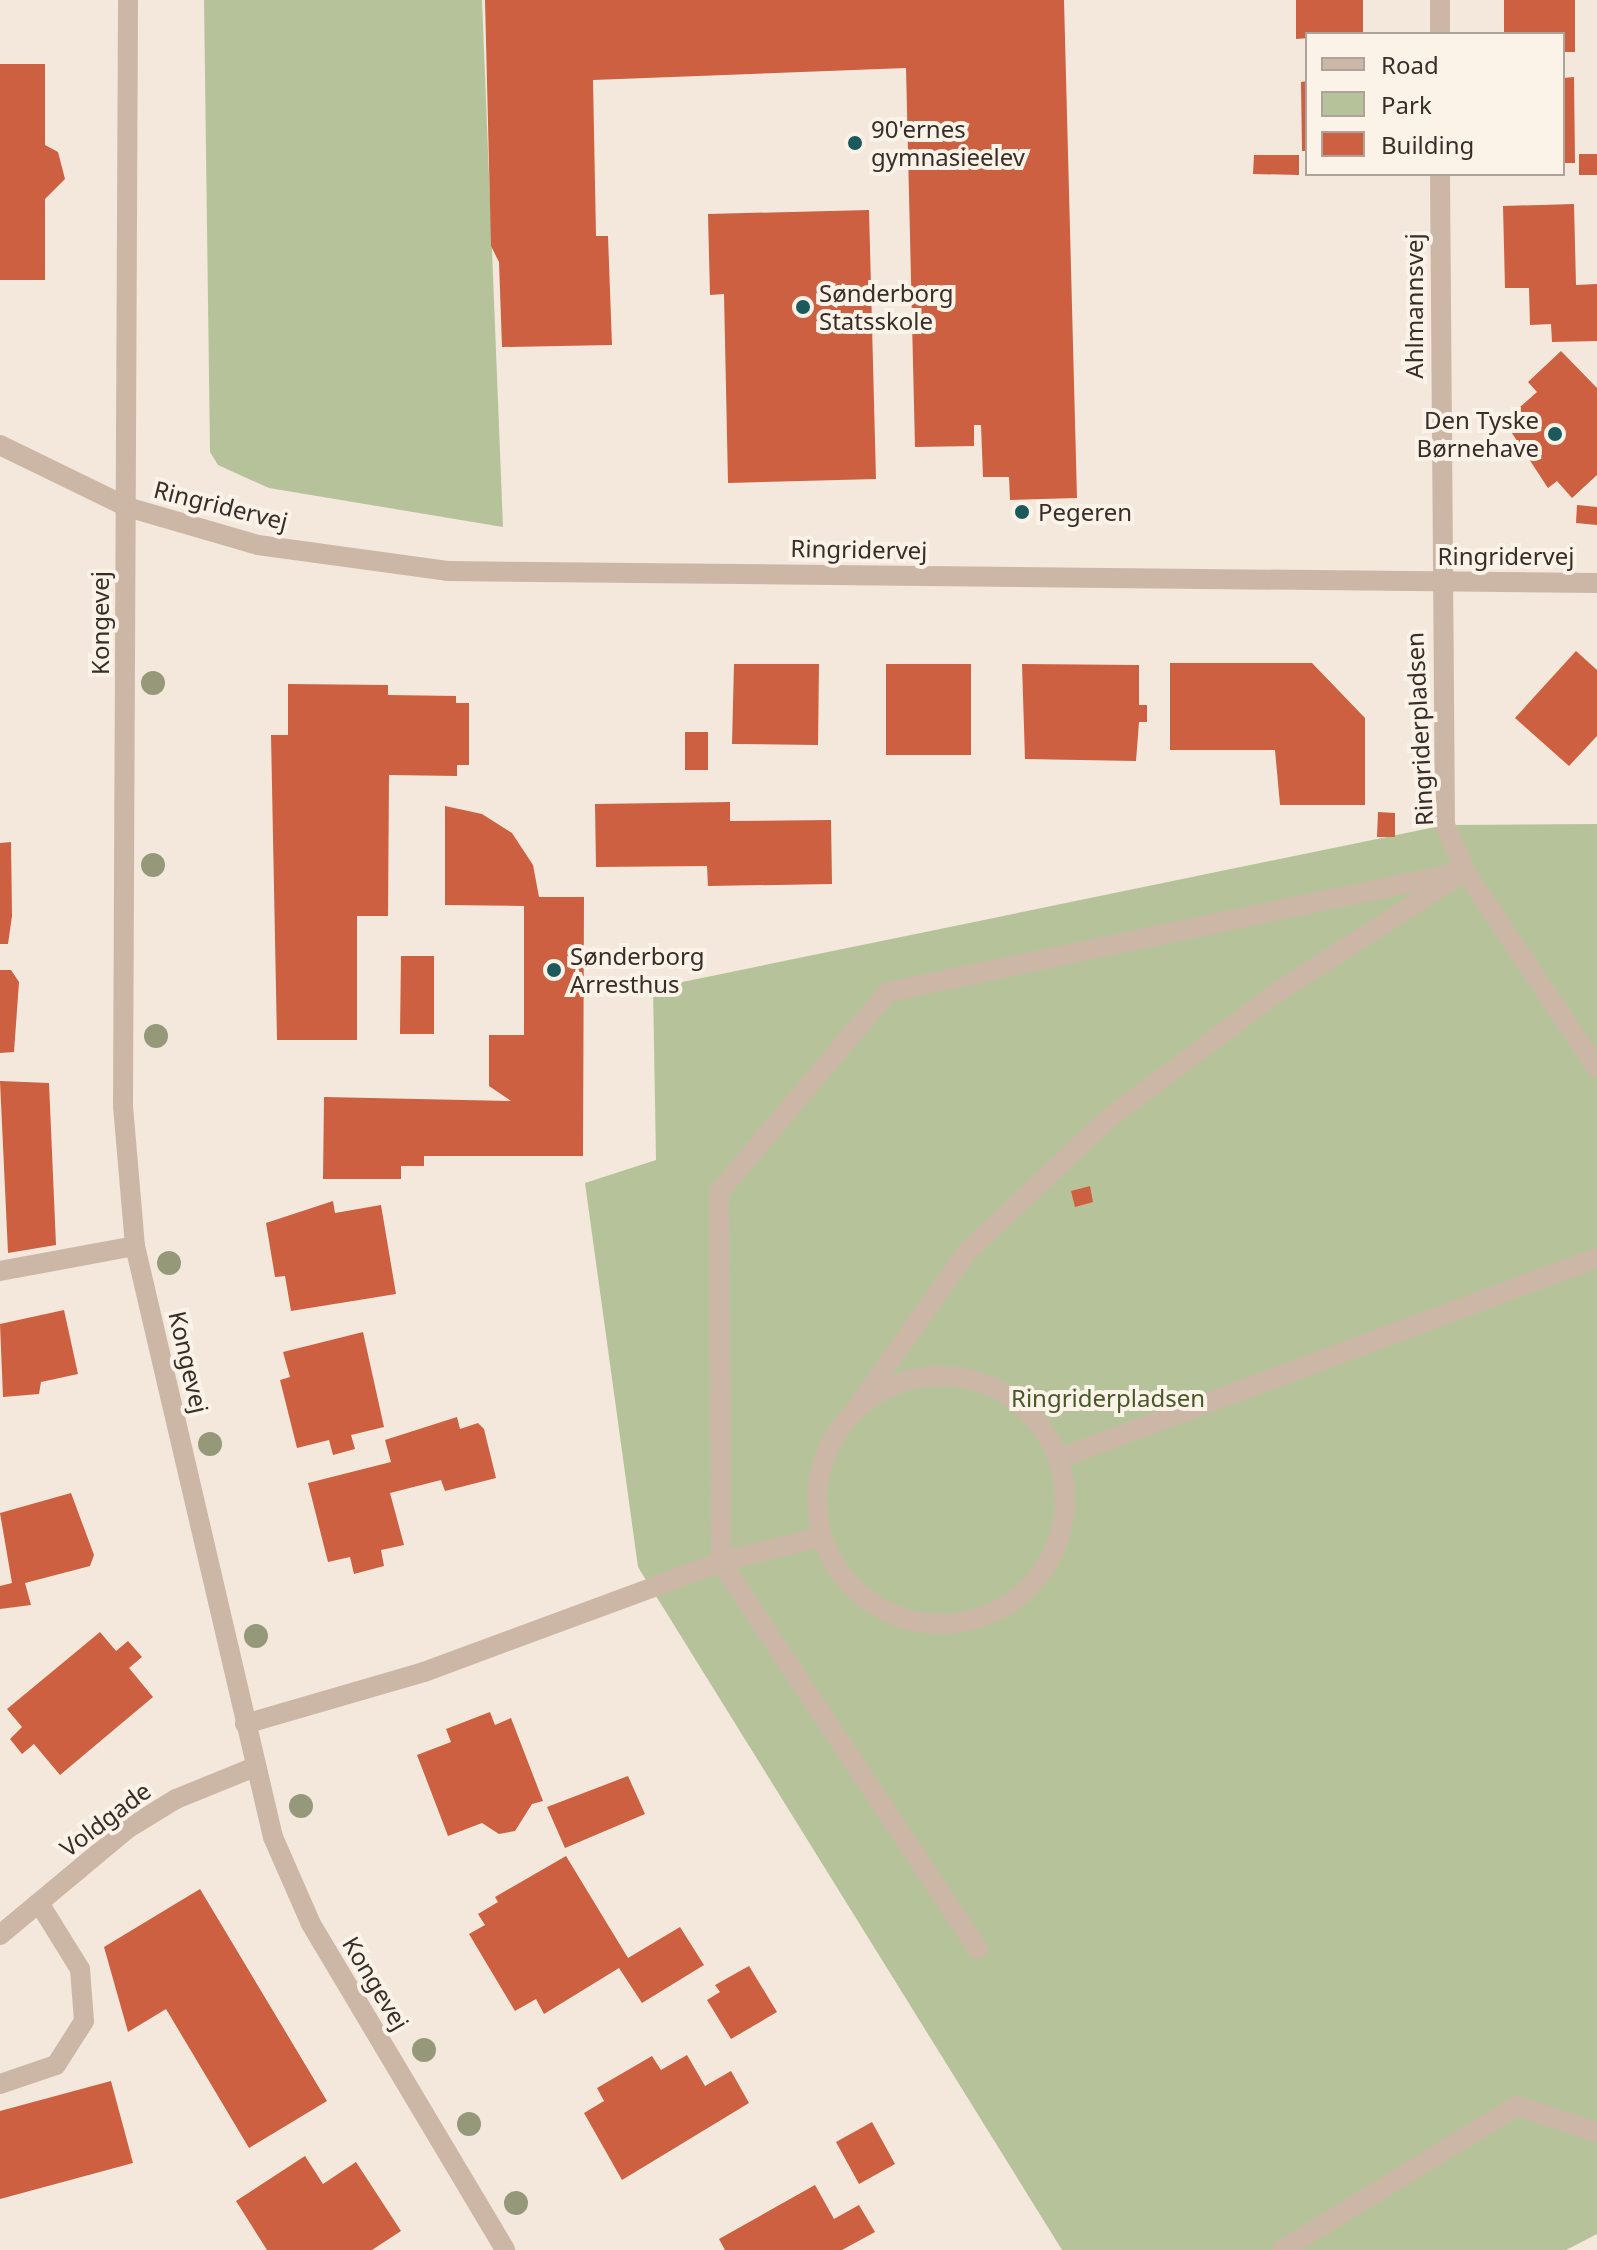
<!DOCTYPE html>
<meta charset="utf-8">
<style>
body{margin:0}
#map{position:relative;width:1597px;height:2250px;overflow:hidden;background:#f3e8db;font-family:"Noto Sans",sans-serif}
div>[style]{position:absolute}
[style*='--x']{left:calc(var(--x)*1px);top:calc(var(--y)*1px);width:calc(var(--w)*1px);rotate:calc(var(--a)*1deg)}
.green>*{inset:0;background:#b6c39a}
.building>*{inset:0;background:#cd6040}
.minor>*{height:20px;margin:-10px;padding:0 10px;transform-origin:10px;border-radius:10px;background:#ccb7a6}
.minor>.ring{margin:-10px;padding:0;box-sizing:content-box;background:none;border:20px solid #ccb7a6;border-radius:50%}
.trees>*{width:24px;height:24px;margin:-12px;border-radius:50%;background:#95997a}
.dots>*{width:22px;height:22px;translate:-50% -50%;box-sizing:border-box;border:4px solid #fbf2e8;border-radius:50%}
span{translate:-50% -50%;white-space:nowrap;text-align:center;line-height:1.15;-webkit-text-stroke:8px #fbf2e8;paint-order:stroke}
.poi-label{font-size:24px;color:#382d28}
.left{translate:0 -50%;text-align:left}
.right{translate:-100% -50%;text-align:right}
.street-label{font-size:24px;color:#382d28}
.park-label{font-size:24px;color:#48582a}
.legend{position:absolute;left:1305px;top:32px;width:260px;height:144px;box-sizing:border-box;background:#fbf2e8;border:2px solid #ada39b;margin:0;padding:10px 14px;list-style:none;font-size:24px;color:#382d28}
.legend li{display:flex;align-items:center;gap:16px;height:40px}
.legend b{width:40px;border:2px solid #ada39b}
</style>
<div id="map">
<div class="green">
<div style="clip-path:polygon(204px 0,482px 0,503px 527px,269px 488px,218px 465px,210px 452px)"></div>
<div style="clip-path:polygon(1597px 824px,1597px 2234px,1566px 2250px,1062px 2250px,638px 1567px,585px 1183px,656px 1160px,653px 988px,1445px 825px)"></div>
</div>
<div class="building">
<div style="clip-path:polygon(485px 0,1064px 0,1077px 498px,1010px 500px,1009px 477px,983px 477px,981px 425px,974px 425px,974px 446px,915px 447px,906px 68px,593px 80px,596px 236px,608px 236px,612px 345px,502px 347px,499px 262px,491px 246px)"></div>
<div style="clip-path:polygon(1296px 0,1363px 0,1363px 34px,1296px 39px)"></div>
<div style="clip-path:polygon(1504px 0,1575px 0,1575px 52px,1563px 52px,1563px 34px,1504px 34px)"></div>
<div style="clip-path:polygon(0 64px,45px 64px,45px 145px,58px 152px,65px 179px,45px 199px,45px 280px,0 280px)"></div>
<div style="clip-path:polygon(1574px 77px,1575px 163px,1563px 163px,1563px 78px)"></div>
<div style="clip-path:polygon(1307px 81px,1307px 151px,1302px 151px,1301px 82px)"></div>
<div style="clip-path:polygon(1579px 154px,1597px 154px,1597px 175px,1579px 175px)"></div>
<div style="clip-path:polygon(1254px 155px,1299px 155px,1299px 175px,1253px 174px)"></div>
<div style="clip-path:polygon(1574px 204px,1576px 285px,1597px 284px,1597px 341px,1552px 342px,1551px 324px,1530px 325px,1529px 288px,1505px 288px,1503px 206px)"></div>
<div style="clip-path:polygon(869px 210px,876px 479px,728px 483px,724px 294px,710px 295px,708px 214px)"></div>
<div style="clip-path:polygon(1561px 351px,1597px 388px,1597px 475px,1572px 498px,1557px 481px,1548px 488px,1504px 421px,1537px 392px,1528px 382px)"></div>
<div style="clip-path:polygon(1577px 505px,1597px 507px,1597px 525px,1576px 523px)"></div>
<div style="clip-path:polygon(1576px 651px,1597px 670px,1597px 736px,1569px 766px,1515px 718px)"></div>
<div style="clip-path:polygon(1170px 663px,1312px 663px,1365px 718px,1365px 805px,1280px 805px,1275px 750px,1170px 750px)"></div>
<div style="clip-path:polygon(734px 664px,819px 664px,818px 745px,732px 744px)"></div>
<div style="clip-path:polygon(886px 664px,971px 664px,971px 755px,886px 755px)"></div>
<div style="clip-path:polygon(1022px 664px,1139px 665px,1139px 705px,1147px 705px,1147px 722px,1139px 722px,1136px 761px,1025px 759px)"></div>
<div style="clip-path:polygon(288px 684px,388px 685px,388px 695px,456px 696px,456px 703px,469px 703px,469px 765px,457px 765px,457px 776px,389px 775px,388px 916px,357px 916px,357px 1040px,277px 1040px,271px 735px,288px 735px)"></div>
<div style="clip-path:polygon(685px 732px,708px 732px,708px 770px,685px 770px)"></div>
<div style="clip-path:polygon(730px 802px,730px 821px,831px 820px,832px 884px,708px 886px,707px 866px,596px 867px,595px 804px)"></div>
<div style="clip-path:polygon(445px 806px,482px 814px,512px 833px,533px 865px,539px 897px,584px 897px,583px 1156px,424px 1156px,424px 1166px,401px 1166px,401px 1179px,323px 1179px,324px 1097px,511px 1101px,489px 1086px,489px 1035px,524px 1035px,524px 906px,445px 905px)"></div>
<div style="clip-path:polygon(1378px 812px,1395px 813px,1395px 837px,1377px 837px)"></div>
<div style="clip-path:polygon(11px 842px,12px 916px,8px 944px,0 944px,0 843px)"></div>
<div style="clip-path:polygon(401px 956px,434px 956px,434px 1034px,400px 1034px)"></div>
<div style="clip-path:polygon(0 970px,11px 970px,19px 982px,14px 1052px,0 1053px)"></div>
<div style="clip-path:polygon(0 1081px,49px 1083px,56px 1245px,8px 1253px)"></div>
<div style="clip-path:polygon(1090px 1186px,1093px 1202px,1075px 1207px,1071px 1191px)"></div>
<div style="clip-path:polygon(333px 1201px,335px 1213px,381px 1205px,396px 1294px,291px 1311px,285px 1276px,275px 1277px,266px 1223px)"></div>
<div style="clip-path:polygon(64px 1310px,78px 1374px,41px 1382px,39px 1394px,3px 1397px,0 1324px)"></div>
<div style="clip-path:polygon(363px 1332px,384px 1427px,351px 1435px,355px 1449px,333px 1455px,329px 1440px,297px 1448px,280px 1380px,290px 1377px,283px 1352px)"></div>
<div style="clip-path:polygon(457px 1417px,460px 1429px,478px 1423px,484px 1429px,496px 1478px,445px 1491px,441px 1480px,390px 1493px,404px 1545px,381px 1550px,384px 1566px,354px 1574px,350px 1557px,328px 1562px,308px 1483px,391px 1462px,385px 1440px)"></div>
<div style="clip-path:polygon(71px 1493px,94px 1555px,90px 1566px,25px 1583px,31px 1605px,0 1609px,0 1586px,12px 1583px,0 1513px)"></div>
<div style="clip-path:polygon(100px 1632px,116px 1651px,128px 1641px,142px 1657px,129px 1668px,153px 1697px,60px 1775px,34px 1744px,22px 1754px,10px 1739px,22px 1727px,7px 1709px)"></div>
<div style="clip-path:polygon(490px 1712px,495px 1725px,511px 1718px,543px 1801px,532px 1804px,515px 1831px,499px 1834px,482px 1823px,448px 1836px,417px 1755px,451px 1742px,446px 1729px)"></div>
<div style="clip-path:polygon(628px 1776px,645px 1814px,565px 1848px,547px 1807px)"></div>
<div style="clip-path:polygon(566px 1856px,628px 1958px,680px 1927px,704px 1965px,642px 2003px,619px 1968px,544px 2014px,536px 1999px,515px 2011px,469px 1934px,485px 1925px,478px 1914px,498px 1902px,495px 1897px)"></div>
<div style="clip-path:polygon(200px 1889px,327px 2101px,249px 2148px,166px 2009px,128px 2032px,104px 1947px)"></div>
<div style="clip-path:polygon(749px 1966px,777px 2012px,731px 2039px,707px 2000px,720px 1992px,715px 1985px)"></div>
<div style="clip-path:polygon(687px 2055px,705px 2086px,731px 2071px,749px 2103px,622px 2180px,584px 2113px,604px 2101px,597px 2088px,652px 2056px,661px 2070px)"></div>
<div style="clip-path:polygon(111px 2081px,133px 2163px,0 2199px,0 2111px)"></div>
<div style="clip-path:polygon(872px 2122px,895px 2164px,859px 2184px,836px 2142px)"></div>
<div style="clip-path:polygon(305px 2156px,323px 2184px,356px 2162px,401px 2231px,372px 2250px,267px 2250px,236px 2201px)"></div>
<div style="clip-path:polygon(815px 2185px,834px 2219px,859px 2205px,875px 2232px,842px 2250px,725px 2250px,719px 2239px)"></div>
</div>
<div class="minor">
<div style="--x:128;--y:0;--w:1106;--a:90.26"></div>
<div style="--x:123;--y:1106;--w:141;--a:85.1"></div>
<div style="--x:135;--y:1246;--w:607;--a:76.86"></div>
<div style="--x:273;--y:1837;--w:95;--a:66.4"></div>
<div style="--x:311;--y:1924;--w:379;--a:59.2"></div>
<div style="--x:1440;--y:0;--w:34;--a:90"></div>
<div style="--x:1440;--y:174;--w:651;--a:89.56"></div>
<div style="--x:1445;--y:825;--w:50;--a:66.5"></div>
<div style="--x:1465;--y:871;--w:237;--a:56.2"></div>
<div style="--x:0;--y:445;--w:141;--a:26"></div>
<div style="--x:127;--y:507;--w:136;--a:16.2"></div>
<div style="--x:258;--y:545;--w:191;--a:7.8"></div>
<div style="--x:447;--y:571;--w:1150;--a:0.6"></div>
<div style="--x:0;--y:1271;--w:137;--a:-10.5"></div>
<div class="ring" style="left:817px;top:1376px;width:228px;height:228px"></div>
<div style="--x:858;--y:1406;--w:189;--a:-54.7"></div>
<div style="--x:967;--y:1252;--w:195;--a:-43.3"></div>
<div style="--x:1109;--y:1118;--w:209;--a:-36.8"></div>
<div style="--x:1276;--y:993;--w:216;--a:-32.7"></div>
<div style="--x:1060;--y:1458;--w:573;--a:-20.43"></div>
<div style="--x:245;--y:1724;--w:186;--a:-16.2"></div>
<div style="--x:424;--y:1672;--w:317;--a:-20.3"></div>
<div style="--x:721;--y:1562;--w:103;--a:-14"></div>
<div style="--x:0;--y:1935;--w:165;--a:-39.8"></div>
<div style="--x:127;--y:1829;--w:57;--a:-31.5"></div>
<div style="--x:176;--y:1799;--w:85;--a:-22.1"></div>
<div style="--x:978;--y:1949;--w:465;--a:-123.6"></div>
<div style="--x:721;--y:1562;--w:370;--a:-90.3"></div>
<div style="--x:719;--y:1192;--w:262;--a:-49.8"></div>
<div style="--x:888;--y:992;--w:590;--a:-11.84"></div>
<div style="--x:0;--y:2084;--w:59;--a:-18.7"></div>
<div style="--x:56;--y:2065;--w:52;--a:-57.5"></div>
<div style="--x:84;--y:2021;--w:52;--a:-94.4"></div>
<div style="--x:80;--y:1969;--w:78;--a:-121.8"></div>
<div style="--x:1282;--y:2250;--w:276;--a:-31.5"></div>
<div style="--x:1517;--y:2106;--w:84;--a:18"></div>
</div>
<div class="trees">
<div style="left:153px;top:683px"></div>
<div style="left:153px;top:865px"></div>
<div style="left:156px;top:1036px"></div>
<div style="left:169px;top:1263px"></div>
<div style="left:210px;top:1444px"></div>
<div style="left:256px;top:1636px"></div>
<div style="left:301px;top:1806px"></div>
<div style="left:424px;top:2050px"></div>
<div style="left:469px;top:2124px"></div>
<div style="left:516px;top:2203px"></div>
</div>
<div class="dots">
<div style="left:855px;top:143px;background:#1b595c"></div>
<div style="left:803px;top:307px;background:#1b595c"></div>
<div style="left:1555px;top:434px;background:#1b595c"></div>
<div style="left:1022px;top:512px;background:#1b595c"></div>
<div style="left:554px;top:970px;background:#1b595c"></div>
</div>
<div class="poi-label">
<span class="left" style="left:871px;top:143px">90'ernes<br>gymnasieelev</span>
<span class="left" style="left:819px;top:307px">Sønderborg<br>Statsskole</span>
<span class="right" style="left:1539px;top:434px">Den Tyske<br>Børnehave</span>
<span class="left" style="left:1038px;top:512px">Pegeren</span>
<span class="left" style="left:570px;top:970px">Sønderborg<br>Arresthus</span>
</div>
<div class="street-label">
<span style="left:1414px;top:306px;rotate:-90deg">Ahlmannsvej</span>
<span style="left:221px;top:505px;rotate:14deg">Ringridervej</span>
<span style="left:859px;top:549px;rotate:1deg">Ringridervej</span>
<span style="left:1506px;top:556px">Ringridervej</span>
<span style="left:100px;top:623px;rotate:-90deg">Kongevej</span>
<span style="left:1419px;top:729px;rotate:-93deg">Ringriderpladsen</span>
<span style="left:189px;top:1362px;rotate:77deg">Kongevej</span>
<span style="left:105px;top:1819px;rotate:-37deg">Voldgade</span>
<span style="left:376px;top:1983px;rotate:59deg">Kongevej</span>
</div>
<div class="park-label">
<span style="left:1108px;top:1398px">Ringriderpladsen</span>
</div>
<ul class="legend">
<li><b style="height:10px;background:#ccb7a6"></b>Road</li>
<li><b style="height:22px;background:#b6c39a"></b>Park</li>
<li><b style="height:22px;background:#cd6040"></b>Building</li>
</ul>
</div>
